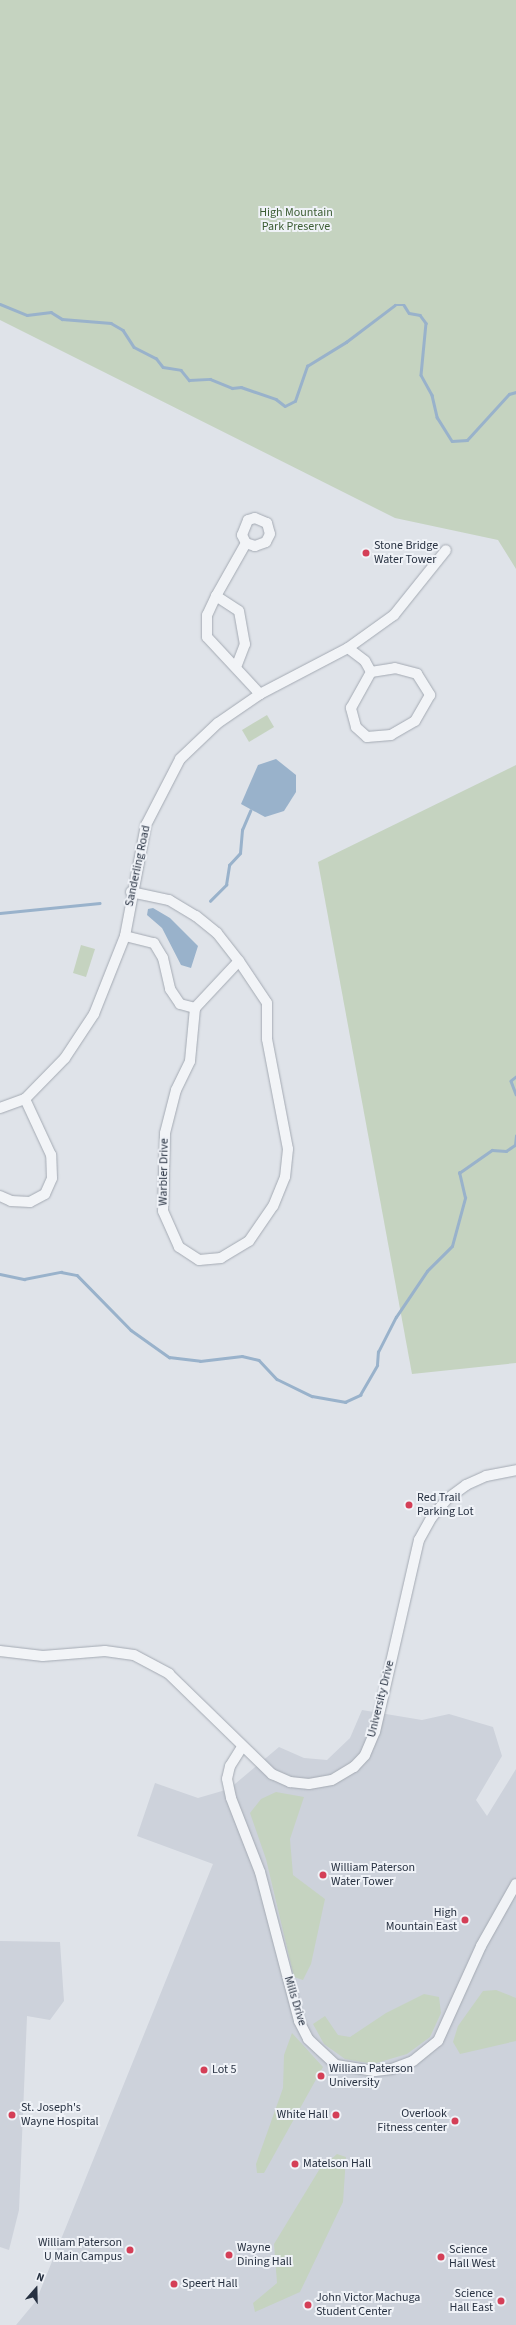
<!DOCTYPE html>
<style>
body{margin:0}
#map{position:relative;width:516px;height:2325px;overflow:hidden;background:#dfe3e9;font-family:"Source Sans 3",sans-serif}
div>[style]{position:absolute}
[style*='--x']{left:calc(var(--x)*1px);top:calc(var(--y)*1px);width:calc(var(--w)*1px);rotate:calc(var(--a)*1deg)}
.built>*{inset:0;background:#cdd2db}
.green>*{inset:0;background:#c5d3c0}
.water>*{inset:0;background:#99b2cb}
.stream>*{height:2.5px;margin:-1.25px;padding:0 1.25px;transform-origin:1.25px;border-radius:1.25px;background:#99b2cb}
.roads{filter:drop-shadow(0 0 1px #a4aab3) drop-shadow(0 0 1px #a4aab3)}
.minor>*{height:10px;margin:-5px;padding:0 5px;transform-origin:5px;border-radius:5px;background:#f2f4f7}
.dots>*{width:11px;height:11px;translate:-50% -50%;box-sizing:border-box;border:2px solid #eff2f7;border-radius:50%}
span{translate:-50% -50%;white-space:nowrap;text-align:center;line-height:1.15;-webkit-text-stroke:4px #eff2f7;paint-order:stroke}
.park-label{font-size:12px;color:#3c5d34}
.poi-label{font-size:12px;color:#273141}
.left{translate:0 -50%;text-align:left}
.right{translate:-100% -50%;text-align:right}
.street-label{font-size:12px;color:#273141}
.north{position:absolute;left:16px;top:2269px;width:40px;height:40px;-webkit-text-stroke:3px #eff2f7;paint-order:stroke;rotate:20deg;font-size:11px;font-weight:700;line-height:16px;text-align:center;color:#273141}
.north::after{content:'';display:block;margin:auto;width:14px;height:18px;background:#273141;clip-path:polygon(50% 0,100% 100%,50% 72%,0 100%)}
</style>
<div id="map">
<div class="built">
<div style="clip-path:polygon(362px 1710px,422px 1720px,449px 1714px,493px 1727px,502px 1756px,476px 1800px,487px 1816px,516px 1769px,516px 2325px,16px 2325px,36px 2301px,213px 1864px,137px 1836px,155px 1783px,198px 1798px,229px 1789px,279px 1747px,304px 1758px,327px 1760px,350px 1738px)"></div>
<div style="clip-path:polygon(0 1941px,60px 1942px,64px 2001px,50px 2020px,27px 2016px,19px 2210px,9px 2250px,0 2247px)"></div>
</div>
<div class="green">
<div style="clip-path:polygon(0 0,516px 0,516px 569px,498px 540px,395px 518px,0 320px)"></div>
<div style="clip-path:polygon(267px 715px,274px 727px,249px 742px,242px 730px)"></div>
<div style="clip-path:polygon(516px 765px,516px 1363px,412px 1374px,318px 862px)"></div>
<div style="clip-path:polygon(81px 945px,95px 949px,86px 977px,73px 973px)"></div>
<div style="clip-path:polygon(276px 1792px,304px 1797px,290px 1839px,293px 1875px,325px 1899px,311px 1964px,303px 1980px,294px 1977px,266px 1859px,250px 1813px,261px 1799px)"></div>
<div style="clip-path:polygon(496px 1990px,516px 1998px,516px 2041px,460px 2054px,453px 2042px,458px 2026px,483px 1991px)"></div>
<div style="clip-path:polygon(424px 1994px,439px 1997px,441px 2013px,430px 2037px,407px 2054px,373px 2064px,345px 2059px,324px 2044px,313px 2024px,325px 2016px,338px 2035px,350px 2037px,386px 2013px)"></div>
<div style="clip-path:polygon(292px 2033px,323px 2067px,264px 2173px,257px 2173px,256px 2164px,283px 2088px,284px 2055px)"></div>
<div style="clip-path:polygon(337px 2154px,346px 2157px,343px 2202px,300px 2292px,255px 2312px,253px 2303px,277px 2283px,274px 2244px,319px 2170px)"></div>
</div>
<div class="water">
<div style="clip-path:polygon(276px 759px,296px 775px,296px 792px,284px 811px,265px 817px,241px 804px,258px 765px)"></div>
<div style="clip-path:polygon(153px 908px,170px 918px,198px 946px,191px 968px,181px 965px,162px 928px,147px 915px,148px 909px)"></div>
</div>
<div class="stream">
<div style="--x:0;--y:304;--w:29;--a:22"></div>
<div style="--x:27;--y:315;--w:24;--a:-7"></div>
<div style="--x:51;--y:312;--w:13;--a:32"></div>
<div style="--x:62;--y:319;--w:49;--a:4.7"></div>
<div style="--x:111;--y:323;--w:14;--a:30"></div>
<div style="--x:123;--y:330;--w:20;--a:57"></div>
<div style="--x:134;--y:347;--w:25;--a:27"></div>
<div style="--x:156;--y:358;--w:11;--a:52"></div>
<div style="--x:163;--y:367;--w:18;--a:9"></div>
<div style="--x:181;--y:370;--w:13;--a:51"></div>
<div style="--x:189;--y:380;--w:21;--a:-3"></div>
<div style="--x:210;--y:379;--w:24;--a:22"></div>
<div style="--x:232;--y:388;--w:9;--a:-6"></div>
<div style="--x:241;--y:387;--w:37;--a:19"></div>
<div style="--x:276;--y:399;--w:11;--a:38"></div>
<div style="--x:285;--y:406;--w:11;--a:-27"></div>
<div style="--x:295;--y:401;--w:37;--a:-71"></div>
<div style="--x:307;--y:366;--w:46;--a:-31.6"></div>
<div style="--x:346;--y:342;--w:61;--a:-37.1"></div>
<div style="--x:395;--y:305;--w:9;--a:0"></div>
<div style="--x:404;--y:305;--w:9;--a:58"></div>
<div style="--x:409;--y:313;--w:11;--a:10"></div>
<div style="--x:420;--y:315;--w:10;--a:53"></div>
<div style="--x:426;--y:323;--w:52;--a:95.5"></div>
<div style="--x:421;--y:375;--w:23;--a:61"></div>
<div style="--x:432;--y:395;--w:23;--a:77"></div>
<div style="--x:437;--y:417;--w:28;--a:58"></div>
<div style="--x:452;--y:441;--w:15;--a:-4"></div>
<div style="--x:467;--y:440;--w:62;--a:-47.6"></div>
<div style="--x:509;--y:394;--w:7;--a:-16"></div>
<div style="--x:210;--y:901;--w:23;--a:-45"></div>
<div style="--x:226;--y:885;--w:20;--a:-81"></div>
<div style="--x:229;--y:865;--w:16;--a:-47"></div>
<div style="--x:240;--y:853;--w:23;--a:-85"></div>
<div style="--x:242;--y:830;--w:21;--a:-67"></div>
<div style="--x:0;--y:913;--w:100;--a:-5.7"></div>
<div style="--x:516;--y:1077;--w:6;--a:141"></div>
<div style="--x:511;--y:1081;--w:14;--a:69"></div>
<div style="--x:0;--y:1274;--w:25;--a:12"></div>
<div style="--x:24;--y:1279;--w:38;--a:-11"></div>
<div style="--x:61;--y:1272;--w:16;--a:11"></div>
<div style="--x:77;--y:1275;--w:77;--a:45.5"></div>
<div style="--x:131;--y:1330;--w:47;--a:35.4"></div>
<div style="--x:169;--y:1357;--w:31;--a:7"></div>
<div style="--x:200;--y:1361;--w:42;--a:-6.8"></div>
<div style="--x:242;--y:1356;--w:17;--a:13"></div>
<div style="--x:259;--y:1360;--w:26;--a:47"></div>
<div style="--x:277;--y:1379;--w:39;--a:26"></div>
<div style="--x:312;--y:1396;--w:34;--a:10"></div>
<div style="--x:345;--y:1402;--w:17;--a:-25"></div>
<div style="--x:360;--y:1395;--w:34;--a:-60"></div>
<div style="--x:377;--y:1365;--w:13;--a:-86"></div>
<div style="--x:378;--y:1352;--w:39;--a:-63"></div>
<div style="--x:396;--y:1317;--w:55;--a:-56"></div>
<div style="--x:427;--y:1271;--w:35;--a:-45"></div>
<div style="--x:452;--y:1246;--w:50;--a:-74.8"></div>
<div style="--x:465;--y:1198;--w:26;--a:-103"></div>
<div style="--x:459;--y:1173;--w:40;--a:-34.9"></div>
<div style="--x:492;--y:1150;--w:14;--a:4"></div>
<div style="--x:506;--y:1151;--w:11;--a:-34"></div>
<div style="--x:515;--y:1145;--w:9;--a:-84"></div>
</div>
<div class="roads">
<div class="minor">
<div style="--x:246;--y:543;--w:9;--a:-117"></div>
<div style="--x:242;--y:535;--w:16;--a:-68"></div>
<div style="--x:248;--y:520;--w:7;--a:-16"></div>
<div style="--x:255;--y:518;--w:13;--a:23"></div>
<div style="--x:267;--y:523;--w:11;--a:75"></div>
<div style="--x:270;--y:534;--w:9;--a:117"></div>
<div style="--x:266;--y:542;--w:12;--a:160"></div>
<div style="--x:255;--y:546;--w:9;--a:-162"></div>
<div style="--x:246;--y:543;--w:61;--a:119.5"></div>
<div style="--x:216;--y:596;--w:21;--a:115"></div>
<div style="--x:207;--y:615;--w:22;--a:90"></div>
<div style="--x:207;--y:637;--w:78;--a:47.1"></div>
<div style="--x:216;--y:596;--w:27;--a:33"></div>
<div style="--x:239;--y:611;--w:34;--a:80"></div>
<div style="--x:245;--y:644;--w:22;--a:111"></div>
<div style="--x:348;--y:648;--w:21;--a:37"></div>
<div style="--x:365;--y:661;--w:13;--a:61"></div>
<div style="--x:395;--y:668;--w:23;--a:15"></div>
<div style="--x:417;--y:674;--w:25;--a:58"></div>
<div style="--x:430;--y:695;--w:30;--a:120"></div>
<div style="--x:415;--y:721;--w:28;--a:150"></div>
<div style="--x:391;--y:735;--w:24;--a:175"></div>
<div style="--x:367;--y:737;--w:15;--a:-138"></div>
<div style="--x:356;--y:727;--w:20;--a:-105"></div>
<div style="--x:351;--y:708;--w:41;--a:-60.9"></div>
<div style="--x:371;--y:672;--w:24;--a:-9"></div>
<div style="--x:131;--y:892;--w:39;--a:12"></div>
<div style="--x:169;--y:900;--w:31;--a:31"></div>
<div style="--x:196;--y:916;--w:27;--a:39"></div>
<div style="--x:217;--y:933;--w:36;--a:52"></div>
<div style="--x:239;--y:961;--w:50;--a:56.3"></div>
<div style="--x:267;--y:1003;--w:36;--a:90"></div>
<div style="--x:267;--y:1039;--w:112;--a:79.2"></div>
<div style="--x:288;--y:1149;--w:28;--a:96"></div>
<div style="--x:285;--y:1177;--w:31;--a:112"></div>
<div style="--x:273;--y:1206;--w:42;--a:124.4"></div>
<div style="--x:249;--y:1241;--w:33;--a:149"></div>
<div style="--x:221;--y:1258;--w:22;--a:175"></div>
<div style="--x:199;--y:1260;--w:24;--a:-147"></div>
<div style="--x:179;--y:1247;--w:39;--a:-114"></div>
<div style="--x:163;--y:1211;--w:78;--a:-88.5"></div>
<div style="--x:165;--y:1133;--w:44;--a:-75.7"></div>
<div style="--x:176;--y:1090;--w:32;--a:-64"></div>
<div style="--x:190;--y:1061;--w:53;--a:-84.6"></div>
<div style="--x:195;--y:1008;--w:64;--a:-46.9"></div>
<div style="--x:125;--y:936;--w:30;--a:14"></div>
<div style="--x:154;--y:943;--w:17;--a:59"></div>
<div style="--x:163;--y:958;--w:32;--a:77"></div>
<div style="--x:170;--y:989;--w:18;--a:56"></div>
<div style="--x:180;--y:1004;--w:16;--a:15"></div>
<div style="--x:0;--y:1108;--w:27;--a:-20"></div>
<div style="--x:25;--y:1099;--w:57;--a:-45.7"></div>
<div style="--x:65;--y:1058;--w:53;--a:-56.6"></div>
<div style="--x:94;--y:1014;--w:84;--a:-68.3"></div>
<div style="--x:125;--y:936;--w:113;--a:-79.3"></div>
<div style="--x:146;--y:825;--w:74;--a:-62.7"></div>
<div style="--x:180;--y:759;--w:52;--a:-43.5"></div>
<div style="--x:218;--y:723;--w:51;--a:-34.6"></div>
<div style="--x:260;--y:694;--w:99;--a:-27.6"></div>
<div style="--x:348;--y:648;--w:57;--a:-35.7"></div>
<div style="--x:394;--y:615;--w:83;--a:-51.3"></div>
<div style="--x:0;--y:1196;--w:12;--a:24"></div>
<div style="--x:11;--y:1201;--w:19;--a:3"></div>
<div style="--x:30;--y:1202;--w:17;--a:-28"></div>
<div style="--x:45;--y:1194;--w:17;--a:-66"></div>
<div style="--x:52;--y:1178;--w:23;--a:-92"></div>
<div style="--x:51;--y:1155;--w:62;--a:-114.9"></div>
<div style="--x:0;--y:1651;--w:43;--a:6.6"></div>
<div style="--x:43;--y:1656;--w:62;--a:-4.6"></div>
<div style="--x:105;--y:1651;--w:29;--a:8"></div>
<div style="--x:134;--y:1655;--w:40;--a:28"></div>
<div style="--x:169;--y:1674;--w:144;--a:44.2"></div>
<div style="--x:272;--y:1774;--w:20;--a:24"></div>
<div style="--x:290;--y:1782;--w:19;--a:6"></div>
<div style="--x:309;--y:1784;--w:23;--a:-10"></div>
<div style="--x:332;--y:1780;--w:26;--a:-31"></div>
<div style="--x:354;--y:1767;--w:16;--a:-47"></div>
<div style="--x:365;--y:1755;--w:25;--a:-67"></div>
<div style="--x:375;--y:1732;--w:197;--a:-77.1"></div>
<div style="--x:419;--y:1540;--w:26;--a:-61"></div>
<div style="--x:432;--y:1517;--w:23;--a:-50"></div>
<div style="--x:447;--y:1499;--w:24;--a:-36"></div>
<div style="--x:466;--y:1485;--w:22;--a:-24"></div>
<div style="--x:486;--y:1476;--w:31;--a:-11"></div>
<div style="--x:242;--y:1747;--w:22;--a:122"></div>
<div style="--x:230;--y:1766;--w:13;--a:103"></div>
<div style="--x:227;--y:1779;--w:19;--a:78"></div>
<div style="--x:231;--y:1798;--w:79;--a:68.6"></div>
<div style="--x:260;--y:1872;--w:154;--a:75.3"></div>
<div style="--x:299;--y:2021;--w:20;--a:63"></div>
<div style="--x:308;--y:2039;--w:38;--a:43"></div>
<div style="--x:336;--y:2065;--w:39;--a:9"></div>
<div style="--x:375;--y:2071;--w:17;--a:-7"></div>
<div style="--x:392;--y:2069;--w:22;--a:-21"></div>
<div style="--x:413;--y:2061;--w:32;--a:-39"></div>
<div style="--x:438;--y:2041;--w:104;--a:-65.6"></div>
<div style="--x:481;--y:1946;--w:71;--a:-60.6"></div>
</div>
</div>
<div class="dots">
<div style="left:366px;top:553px;background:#d43f57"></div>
<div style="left:409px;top:1505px;background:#d43f57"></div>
<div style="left:323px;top:1875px;background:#d43f57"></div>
<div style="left:465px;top:1920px;background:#d43f57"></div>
<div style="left:204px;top:2070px;background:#d43f57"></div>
<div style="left:321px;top:2076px;background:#d43f57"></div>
<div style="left:12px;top:2115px;background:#d43f57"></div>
<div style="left:336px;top:2115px;background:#d43f57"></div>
<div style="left:455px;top:2121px;background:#d43f57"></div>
<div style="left:295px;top:2164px;background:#d43f57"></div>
<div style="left:130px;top:2250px;background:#d43f57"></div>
<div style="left:229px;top:2255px;background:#d43f57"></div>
<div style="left:441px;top:2257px;background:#d43f57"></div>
<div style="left:174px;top:2284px;background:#d43f57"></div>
<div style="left:501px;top:2301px;background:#d43f57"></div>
<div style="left:308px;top:2305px;background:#d43f57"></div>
</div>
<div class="park-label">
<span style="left:296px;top:220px">High Mountain<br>Park Preserve</span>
</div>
<div class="poi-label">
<span class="left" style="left:374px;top:553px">Stone Bridge<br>Water Tower</span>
<span class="left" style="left:417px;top:1505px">Red Trail<br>Parking Lot</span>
<span class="left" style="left:331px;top:1875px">William Paterson<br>Water Tower</span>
<span class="right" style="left:457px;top:1920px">High<br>Mountain East</span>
<span class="left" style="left:329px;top:2076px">William Paterson<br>University</span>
<span class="left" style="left:212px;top:2070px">Lot 5</span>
<span class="left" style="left:21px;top:2115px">St. Joseph's<br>Wayne Hospital</span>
<span class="right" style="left:447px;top:2121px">Overlook<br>Fitness center</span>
<span class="right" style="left:328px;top:2115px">White Hall</span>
<span class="left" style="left:303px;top:2164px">Matelson Hall</span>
<span class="right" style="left:122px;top:2250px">William Paterson<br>U Main Campus</span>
<span class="left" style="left:237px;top:2255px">Wayne<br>Dining Hall</span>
<span class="left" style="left:449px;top:2257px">Science<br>Hall West</span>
<span class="left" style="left:182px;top:2284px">Speert Hall</span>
<span class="right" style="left:493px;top:2301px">Science<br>Hall East</span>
<span class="left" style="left:316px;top:2305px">John Victor Machuga<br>Student Center</span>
</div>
<div class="street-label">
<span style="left:138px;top:866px;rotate:-78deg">Sanderling Road</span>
<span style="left:164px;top:1172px;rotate:-89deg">Warbler Drive</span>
<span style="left:381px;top:1699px;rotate:-76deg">University Drive</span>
<span style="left:295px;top:2001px;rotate:73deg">Mills Drive</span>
</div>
<div class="north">N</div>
</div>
